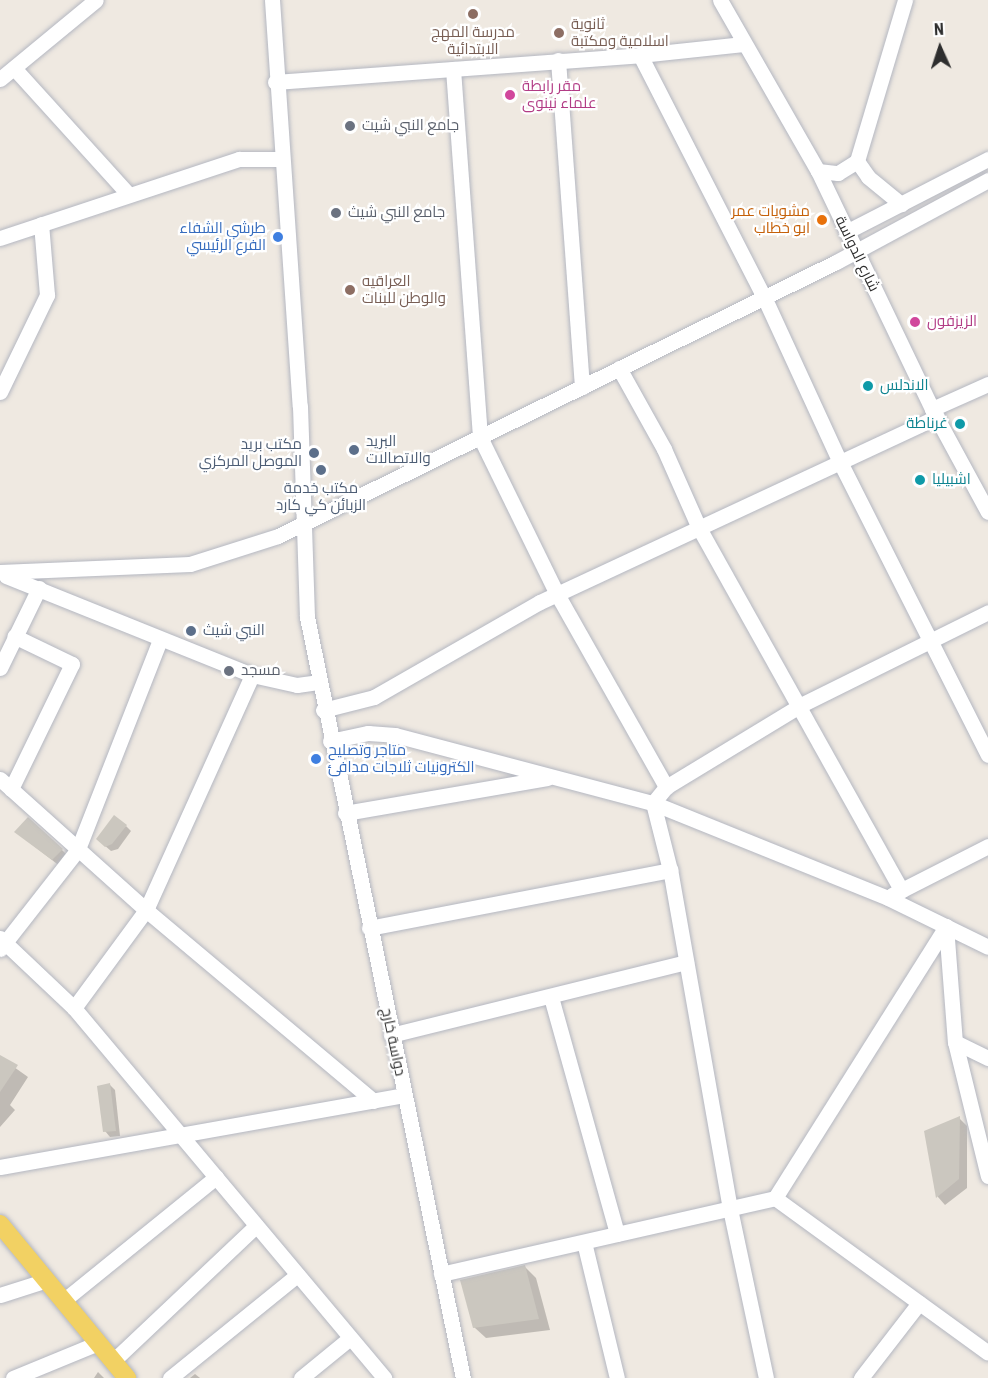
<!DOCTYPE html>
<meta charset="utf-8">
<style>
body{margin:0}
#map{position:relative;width:988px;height:1378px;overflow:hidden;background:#efe9e1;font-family:"Roboto Condensed",Cairo,sans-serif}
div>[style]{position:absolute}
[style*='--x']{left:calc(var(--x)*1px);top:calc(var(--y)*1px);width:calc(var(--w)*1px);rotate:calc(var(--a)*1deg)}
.shadow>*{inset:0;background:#0003}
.building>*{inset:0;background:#cbc7bf}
.roads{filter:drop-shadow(0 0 2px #b4b7c1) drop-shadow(0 0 2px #b4b7c1)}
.minor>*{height:15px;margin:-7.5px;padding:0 7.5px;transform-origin:7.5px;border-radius:7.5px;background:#fff}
.major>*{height:18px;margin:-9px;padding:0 9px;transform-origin:9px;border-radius:9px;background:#f2d163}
.dots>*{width:16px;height:16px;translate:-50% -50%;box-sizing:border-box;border:3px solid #fff;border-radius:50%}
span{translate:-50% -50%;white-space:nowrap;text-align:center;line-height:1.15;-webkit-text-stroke:4.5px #fff;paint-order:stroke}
.education-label{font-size:15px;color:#785e54}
.left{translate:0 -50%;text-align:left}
.hotel-label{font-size:15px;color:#b23c85}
.worship-label{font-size:15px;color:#5b616d}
.food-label{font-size:15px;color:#c56008}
.right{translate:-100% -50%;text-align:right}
.shop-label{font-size:15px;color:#366cbe}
.street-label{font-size:15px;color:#2e2e2e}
.culture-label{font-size:15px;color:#0d838f}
.service-label{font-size:15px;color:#4e5e75}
.north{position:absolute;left:910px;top:18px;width:60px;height:60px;-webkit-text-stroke:4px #fff;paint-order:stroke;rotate:357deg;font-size:16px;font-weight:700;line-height:24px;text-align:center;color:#2e2e2e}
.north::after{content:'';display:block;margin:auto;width:21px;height:27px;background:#2e2e2e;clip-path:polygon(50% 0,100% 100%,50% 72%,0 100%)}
</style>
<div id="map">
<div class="shadow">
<div style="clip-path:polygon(126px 826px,131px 831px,118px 849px,111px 851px,103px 844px)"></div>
<div style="clip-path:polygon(16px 832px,62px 850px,70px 858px,61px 867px)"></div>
<div style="clip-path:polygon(0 1057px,28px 1077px,10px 1105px,15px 1110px,0 1127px)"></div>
<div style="clip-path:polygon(110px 1085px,115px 1090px,120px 1136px,110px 1137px,105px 1131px)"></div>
<div style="clip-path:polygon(959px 1118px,967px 1126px,967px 1188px,945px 1205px,938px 1197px,926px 1132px)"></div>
<div style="clip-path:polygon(525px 1267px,536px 1278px,550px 1330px,486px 1338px,474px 1327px)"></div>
<div style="clip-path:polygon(98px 1372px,104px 1378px,94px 1378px)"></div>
<div style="clip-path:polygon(195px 1374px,200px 1378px,190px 1378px)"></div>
</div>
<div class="building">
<div style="clip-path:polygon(114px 815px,127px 825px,112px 844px,105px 847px,96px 839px)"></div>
<div style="clip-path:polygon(28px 817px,63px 849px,52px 860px,14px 832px)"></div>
<div style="clip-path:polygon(0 1055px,18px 1065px,0 1092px)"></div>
<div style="clip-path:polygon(110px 1083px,116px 1131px,103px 1132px,97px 1086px)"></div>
<div style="clip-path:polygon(960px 1116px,959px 1179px,936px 1198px,924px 1131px)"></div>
<div style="clip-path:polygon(525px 1265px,539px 1319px,473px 1328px,460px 1280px)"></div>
</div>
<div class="roads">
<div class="minor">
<div style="--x:272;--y:0;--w:407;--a:86.1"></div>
<div style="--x:300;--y:406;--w:211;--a:88.1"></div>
<div style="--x:307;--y:617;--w:777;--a:78.42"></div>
<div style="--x:720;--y:0;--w:197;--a:60.2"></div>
<div style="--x:818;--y:171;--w:264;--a:64.4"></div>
<div style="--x:932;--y:409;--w:117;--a:61.5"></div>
<div style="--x:640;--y:55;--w:272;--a:62.9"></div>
<div style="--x:764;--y:297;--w:182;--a:65.3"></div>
<div style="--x:840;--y:462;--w:328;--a:63.2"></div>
<div style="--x:558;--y:60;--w:328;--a:85.8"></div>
<div style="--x:14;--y:68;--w:171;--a:47.8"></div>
<div style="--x:453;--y:69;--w:369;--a:85.8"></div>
<div style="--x:480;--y:437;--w:175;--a:63.9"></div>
<div style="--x:557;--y:594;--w:222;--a:60.5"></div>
<div style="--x:0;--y:79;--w:124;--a:-39.5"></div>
<div style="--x:275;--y:82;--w:366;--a:-4.2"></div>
<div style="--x:640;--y:55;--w:104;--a:-6.1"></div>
<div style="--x:857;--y:161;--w:19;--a:55"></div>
<div style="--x:868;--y:177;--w:43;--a:39.3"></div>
<div style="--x:818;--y:171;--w:20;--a:6"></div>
<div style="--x:838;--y:173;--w:22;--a:-32"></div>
<div style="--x:857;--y:161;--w:168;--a:-73.4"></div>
<div style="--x:846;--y:232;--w:160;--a:-27.2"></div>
<div style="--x:0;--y:238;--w:252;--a:-18.3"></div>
<div style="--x:239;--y:159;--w:42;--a:0"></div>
<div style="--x:619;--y:368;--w:93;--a:60.9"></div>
<div style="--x:664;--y:449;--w:86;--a:66.1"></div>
<div style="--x:699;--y:528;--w:415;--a:60.8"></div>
<div style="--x:0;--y:392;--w:108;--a:-64.1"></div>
<div style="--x:47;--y:295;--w:71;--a:-94.8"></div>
<div style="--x:932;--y:409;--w:61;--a:-24.1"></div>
<div style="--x:0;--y:572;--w:190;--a:-2.4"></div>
<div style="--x:190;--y:564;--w:92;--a:-17.7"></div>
<div style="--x:278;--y:536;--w:622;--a:-26.15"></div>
<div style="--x:836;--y:262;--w:173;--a:-28.3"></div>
<div style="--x:6;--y:576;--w:265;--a:21.9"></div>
<div style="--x:252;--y:675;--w:46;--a:12.5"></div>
<div style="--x:297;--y:685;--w:21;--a:-8"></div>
<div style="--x:0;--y:668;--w:89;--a:-64"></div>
<div style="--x:323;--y:710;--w:53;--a:-14.3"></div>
<div style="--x:374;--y:697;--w:191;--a:-29.8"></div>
<div style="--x:540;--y:602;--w:438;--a:-25"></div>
<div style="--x:330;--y:741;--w:39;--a:-12"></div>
<div style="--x:368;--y:733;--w:27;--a:4"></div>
<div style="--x:395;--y:735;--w:267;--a:14.8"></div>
<div style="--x:653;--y:803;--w:253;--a:22"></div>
<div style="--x:888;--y:898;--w:111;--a:26.1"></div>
<div style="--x:0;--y:779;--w:196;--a:41.9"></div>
<div style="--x:146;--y:910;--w:297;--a:40"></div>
<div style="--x:11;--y:789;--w:139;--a:-64"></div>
<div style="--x:72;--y:664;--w:64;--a:-154.2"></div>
<div style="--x:345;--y:813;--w:205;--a:-9.8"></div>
<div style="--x:892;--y:895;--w:108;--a:-27"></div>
<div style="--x:946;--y:926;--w:116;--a:85.6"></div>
<div style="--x:955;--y:1042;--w:138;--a:76.2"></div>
<div style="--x:369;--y:928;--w:307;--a:-10.9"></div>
<div style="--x:0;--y:938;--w:102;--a:43.4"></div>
<div style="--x:74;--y:1008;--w:483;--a:50"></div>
<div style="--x:0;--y:949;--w:127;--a:-52"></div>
<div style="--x:78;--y:849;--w:225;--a:-68.6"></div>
<div style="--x:551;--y:997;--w:246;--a:74.4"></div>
<div style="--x:74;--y:1008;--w:122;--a:-53.7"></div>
<div style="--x:146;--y:910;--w:258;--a:-65.7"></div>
<div style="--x:391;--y:1035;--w:304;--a:-13.9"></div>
<div style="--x:955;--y:1042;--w:37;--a:26"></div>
<div style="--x:0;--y:1167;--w:410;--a:-10.1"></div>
<div style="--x:775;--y:1198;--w:263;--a:36"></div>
<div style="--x:584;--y:1242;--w:140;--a:76.4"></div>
<div style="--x:441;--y:1274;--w:343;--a:-12.8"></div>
<div style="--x:775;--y:1198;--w:321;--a:-57.8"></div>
<div style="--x:0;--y:1295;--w:49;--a:-17.7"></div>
<div style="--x:63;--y:1301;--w:197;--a:-39"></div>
<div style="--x:113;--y:1361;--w:197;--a:-43.4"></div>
<div style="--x:13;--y:1378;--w:92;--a:-22.4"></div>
<div style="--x:170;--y:1378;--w:164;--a:-39"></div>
<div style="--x:301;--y:1378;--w:63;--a:-39.2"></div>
<div style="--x:766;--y:1378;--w:173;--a:-102"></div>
<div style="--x:730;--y:1209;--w:344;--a:-100"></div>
<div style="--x:670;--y:870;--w:69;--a:-104.2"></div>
<div style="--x:653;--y:803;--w:21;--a:-51"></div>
<div style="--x:666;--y:787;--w:156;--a:-31.3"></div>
<div style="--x:799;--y:706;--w:211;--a:-26.4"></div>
<div style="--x:861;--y:1378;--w:95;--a:-52.3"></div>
</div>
<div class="major">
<div style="--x:0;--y:1224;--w:200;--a:50.5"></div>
</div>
</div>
<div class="dots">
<div style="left:473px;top:14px;background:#8d6e63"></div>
<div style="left:559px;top:33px;background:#8d6e63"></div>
<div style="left:510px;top:95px;background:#d1479c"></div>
<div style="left:350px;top:126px;background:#6b7280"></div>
<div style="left:336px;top:213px;background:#6b7280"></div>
<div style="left:822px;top:220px;background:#e8710a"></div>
<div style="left:278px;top:237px;background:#3f7fe0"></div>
<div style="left:350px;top:290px;background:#8d6e63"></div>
<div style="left:915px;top:322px;background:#d1479c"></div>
<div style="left:868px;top:386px;background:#0f9aa8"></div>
<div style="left:960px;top:424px;background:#0f9aa8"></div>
<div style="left:354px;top:450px;background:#5c6f8a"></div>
<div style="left:314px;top:453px;background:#5c6f8a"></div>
<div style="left:321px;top:470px;background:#5c6f8a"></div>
<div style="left:920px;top:480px;background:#0f9aa8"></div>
<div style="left:191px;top:631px;background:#5c6f8a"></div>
<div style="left:229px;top:671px;background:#6b7280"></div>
<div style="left:316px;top:759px;background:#3f7fe0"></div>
</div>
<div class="education-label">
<span class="left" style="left:571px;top:33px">ثانوية<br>اسلامية ومكتبة</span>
<span style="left:473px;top:41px">مدرسة المهج<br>الابتدائية</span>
<span class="left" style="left:362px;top:290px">العراقيه<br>والوطن للبنات</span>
</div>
<div class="hotel-label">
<span class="left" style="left:522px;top:95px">مقر رابطة<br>علماء نينوى</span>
<span class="left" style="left:927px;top:322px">الزيزفون</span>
</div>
<div class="worship-label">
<span class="left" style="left:362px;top:126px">جامع النبي شيت</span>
<span class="left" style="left:348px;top:213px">جامع النبي شيث</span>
<span class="left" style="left:241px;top:671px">مسجد</span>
</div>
<div class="food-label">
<span class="right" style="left:810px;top:220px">مشويات عمر<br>ابو خطاب</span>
</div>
<div class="shop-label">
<span class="right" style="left:266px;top:237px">طرشي الشفاء<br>الفرع الرئيسي</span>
<span class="left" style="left:328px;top:759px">متاجر وتصليح<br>الكترونيات ثلاجات مدافئ</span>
</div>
<div class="street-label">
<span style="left:857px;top:254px;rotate:64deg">شارع الدواسة</span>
<span style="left:393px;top:1042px;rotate:78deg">دواسة خارج</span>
</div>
<div class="culture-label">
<span class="left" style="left:880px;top:386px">الاندلس</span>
<span class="right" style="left:948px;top:424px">غرناطة</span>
<span class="left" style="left:932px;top:480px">اشبيليا</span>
</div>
<div class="service-label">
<span class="left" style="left:366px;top:450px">البريد<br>والاتصالات</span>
<span class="right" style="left:302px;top:453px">مكتب بريد<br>الموصل المركزي</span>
<span style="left:321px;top:497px">مكتب خدمة<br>الزبائن كي كارد</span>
<span class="left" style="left:203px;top:631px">النبي شيث</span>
</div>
<div class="north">N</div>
</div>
